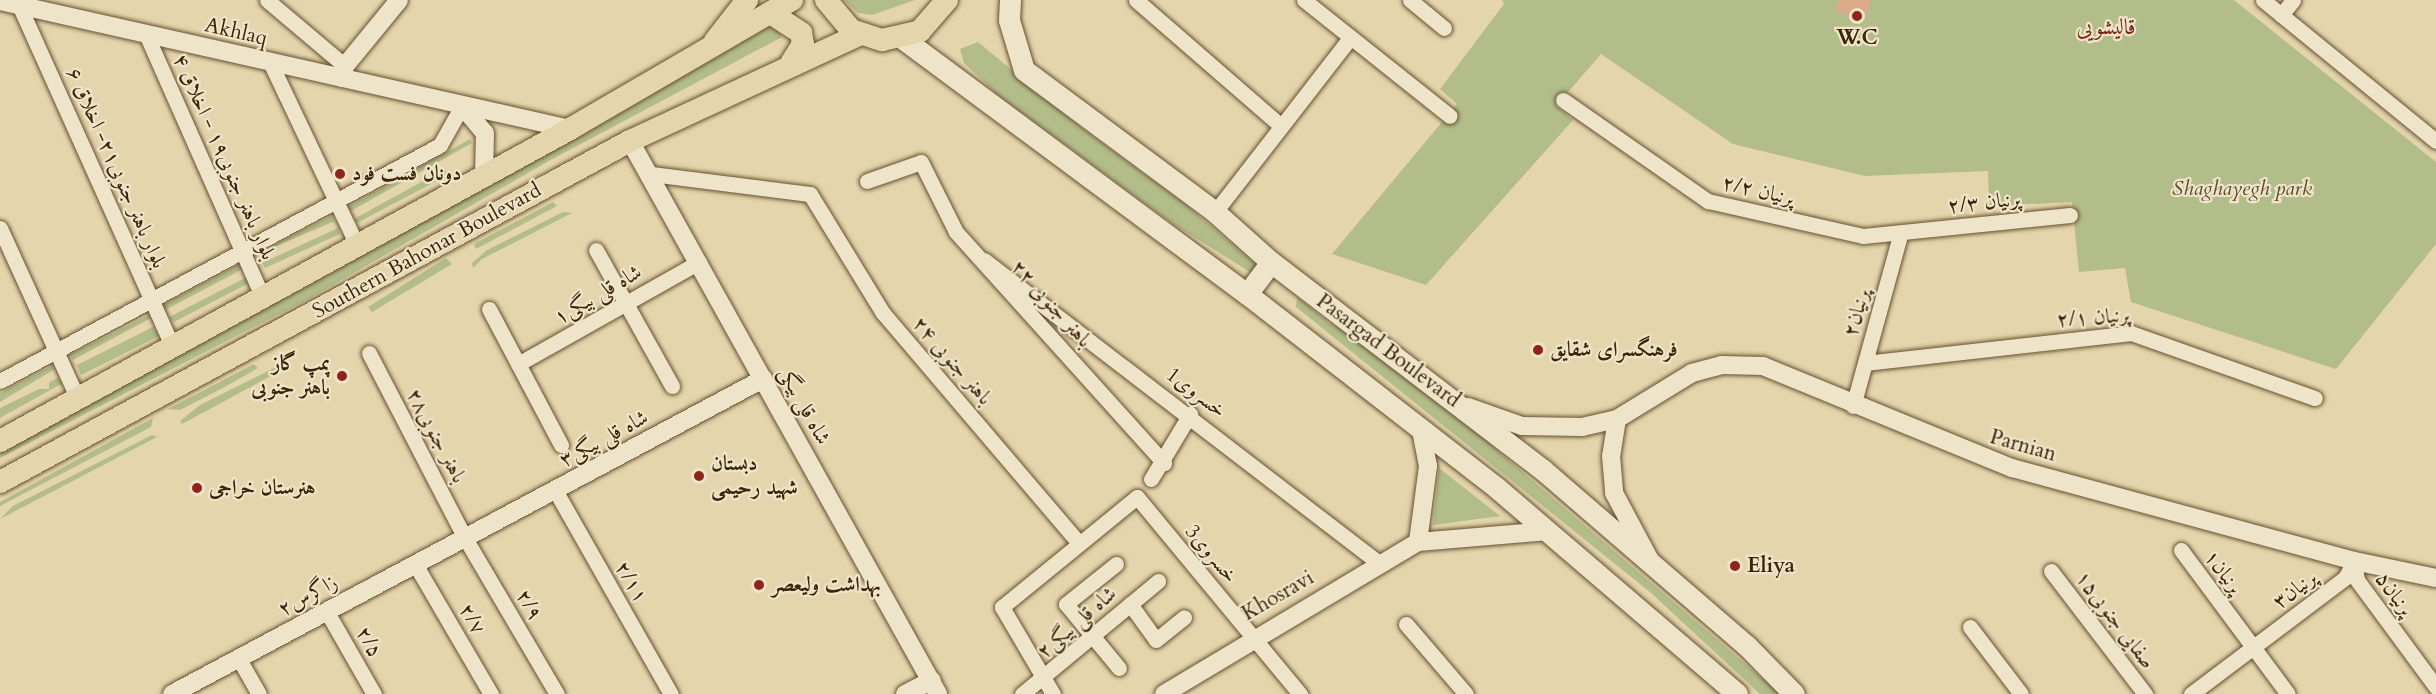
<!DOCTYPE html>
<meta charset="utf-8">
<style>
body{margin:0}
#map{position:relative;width:2436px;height:694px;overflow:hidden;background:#e5d5ac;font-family:Cardo,Amiri,serif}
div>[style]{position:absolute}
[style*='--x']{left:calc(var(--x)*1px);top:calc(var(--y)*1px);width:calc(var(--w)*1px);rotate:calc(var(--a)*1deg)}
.green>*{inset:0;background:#b3bd8a}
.building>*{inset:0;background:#ddaa8a}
.roads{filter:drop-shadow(0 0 2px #665030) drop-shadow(0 0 2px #665030)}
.minor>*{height:15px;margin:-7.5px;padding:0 7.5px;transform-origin:7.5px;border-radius:7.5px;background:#eee4c9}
.tertiary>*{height:18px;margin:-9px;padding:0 9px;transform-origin:9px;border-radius:9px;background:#eee4c9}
.secondary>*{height:21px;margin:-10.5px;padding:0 10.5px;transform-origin:10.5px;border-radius:10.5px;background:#eee4c9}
.primary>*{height:22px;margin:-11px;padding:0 11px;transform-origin:11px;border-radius:11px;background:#e5d5ac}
.dots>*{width:16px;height:16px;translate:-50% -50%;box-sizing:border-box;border:3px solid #eee4c9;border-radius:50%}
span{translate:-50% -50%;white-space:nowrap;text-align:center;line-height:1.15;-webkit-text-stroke:4.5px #eee4c9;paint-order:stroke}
.street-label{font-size:21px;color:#3c2406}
.poi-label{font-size:21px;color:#3c2406;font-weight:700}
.left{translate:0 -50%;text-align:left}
.right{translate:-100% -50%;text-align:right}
.park-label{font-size:21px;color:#5a4a27;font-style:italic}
.neighbourhood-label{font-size:22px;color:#7a1f14}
</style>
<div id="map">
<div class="green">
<div style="clip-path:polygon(844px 0,915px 0,872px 15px,858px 13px)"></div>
<div style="clip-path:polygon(1502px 0,2234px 0,2436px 162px,2436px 244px,2336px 369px,2131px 302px,2125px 268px,2079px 272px,2072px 202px,1989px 206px,1988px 171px,1865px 176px,1733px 144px,1601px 54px,1556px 106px,1573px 120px,1426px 285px,1332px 254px,1457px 104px,1440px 89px,1504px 4px)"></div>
<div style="clip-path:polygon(773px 23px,782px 37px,547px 162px,310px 298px,0 458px,0 445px)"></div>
<div style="clip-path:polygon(978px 42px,1083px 129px,1185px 204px,1261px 269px,1255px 275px,1176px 226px,998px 95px,964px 63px,960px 49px)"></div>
<div style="clip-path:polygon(470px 139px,472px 143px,351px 211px,348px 207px)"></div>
<div style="clip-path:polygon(445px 169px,448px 175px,357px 223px,354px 219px)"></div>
<div style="clip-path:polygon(553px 202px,557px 206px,476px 249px,474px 244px)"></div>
<div style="clip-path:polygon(563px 212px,572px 213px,482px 259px,473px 268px,472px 263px,487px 250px)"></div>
<div style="clip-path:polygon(331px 216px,335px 221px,257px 254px)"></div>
<div style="clip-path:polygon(338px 228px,340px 234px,265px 268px,262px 263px)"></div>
<div style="clip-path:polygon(446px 258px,452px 264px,372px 312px,368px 307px)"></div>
<div style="clip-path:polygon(240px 264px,243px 269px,165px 310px,163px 305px)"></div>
<div style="clip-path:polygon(247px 277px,251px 282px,174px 322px,169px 317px)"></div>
<div style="clip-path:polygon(1297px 297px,1329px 323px,1373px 348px,1469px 426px,1780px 694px,1760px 694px,1651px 593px,1296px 307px)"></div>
<div style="clip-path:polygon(149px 315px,151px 318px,73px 360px,70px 355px)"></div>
<div style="clip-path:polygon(153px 327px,159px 336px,81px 375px,77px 365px)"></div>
<div style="clip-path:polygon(254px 364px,258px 368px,223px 388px,180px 410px,168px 409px)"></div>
<div style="clip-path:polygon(52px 366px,55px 369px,0 402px,0 393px)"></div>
<div style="clip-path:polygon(276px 367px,278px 372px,182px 424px,180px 421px,200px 405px)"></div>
<div style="clip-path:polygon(58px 378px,63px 383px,0 418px,0 408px,39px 389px,49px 389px,49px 382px)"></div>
<div style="clip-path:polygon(153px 418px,151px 427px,0 506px,0 502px)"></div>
<div style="clip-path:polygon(152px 435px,157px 437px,0 519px,13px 506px)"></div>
<div style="clip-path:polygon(1439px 468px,1500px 516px,1501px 516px,1433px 525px)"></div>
</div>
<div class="building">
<div style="clip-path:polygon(1839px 0,1871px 0,1863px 22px,1835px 10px)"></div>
</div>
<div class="roads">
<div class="minor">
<div style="--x:267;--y:0;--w:102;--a:40.2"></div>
<div style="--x:1136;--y:0;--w:192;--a:41"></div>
<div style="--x:1304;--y:0;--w:186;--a:38.5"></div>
<div style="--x:1410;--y:0;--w:44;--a:39.5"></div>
<div style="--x:2263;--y:0;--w:223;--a:39.2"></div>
<div style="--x:19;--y:5;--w:376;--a:65.8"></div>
<div style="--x:2281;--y:15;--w:19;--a:-51"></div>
<div style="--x:146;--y:34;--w:289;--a:66.1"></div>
<div style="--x:270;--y:62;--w:203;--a:64.6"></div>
<div style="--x:1563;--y:100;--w:177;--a:34.9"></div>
<div style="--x:1708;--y:201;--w:159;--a:12.7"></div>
<div style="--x:1863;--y:236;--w:208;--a:-5.8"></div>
<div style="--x:651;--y:174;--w:160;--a:7.2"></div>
<div style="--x:810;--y:194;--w:140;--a:58.5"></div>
<div style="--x:883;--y:313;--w:302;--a:49.6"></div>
<div style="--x:867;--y:181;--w:57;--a:-19.4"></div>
<div style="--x:921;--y:162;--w:78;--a:63.4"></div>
<div style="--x:956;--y:232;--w:311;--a:48"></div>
<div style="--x:1215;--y:212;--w:220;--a:-52.2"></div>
<div style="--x:0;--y:228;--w:188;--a:65.5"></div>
<div style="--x:596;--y:250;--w:156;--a:60.8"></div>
<div style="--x:984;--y:260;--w:499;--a:37.5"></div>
<div style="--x:489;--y:309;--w:154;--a:62.1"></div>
<div style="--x:369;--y:353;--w:208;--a:62.6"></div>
<div style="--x:465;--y:538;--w:181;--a:59.5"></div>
<div style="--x:1865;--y:363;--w:268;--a:-6.4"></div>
<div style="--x:2131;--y:333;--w:195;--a:19.5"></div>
<div style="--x:518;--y:364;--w:208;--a:-29.4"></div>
<div style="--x:0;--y:381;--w:499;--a:-28.2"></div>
<div style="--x:440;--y:145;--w:45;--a:-60.6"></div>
<div style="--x:1853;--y:406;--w:180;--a:-74.6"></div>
<div style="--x:1151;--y:479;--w:76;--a:-59"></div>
<div style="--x:555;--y:490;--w:235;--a:60.4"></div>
<div style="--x:2181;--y:550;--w:179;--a:53.4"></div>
<div style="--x:2354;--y:561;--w:19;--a:81"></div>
<div style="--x:2357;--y:580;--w:133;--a:53.6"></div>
<div style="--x:415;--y:564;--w:151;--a:59.7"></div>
<div style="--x:1116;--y:564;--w:64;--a:141.3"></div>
<div style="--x:1066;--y:604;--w:83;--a:50.4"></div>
<div style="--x:2051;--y:571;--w:155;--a:52.6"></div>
<div style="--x:1130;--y:604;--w:44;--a:54.2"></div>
<div style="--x:1156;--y:640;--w:36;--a:-39"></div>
<div style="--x:327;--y:612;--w:95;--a:60.2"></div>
<div style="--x:1406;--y:624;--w:92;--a:49.4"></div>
<div style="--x:1970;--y:627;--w:84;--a:52.7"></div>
<div style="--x:239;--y:659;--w:40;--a:60.3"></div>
<div style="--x:1022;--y:694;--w:177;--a:-39.7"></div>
<div style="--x:1053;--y:694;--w:101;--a:-120.4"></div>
<div style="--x:1002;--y:607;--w:174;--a:-39.2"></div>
<div style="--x:1137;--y:497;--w:256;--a:50.4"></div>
<div style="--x:2191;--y:694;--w:193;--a:-37"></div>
<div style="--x:2345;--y:578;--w:19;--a:-62"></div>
</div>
<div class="tertiary">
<div style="--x:0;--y:1;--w:584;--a:12.66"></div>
<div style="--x:342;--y:78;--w:12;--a:-76"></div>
<div style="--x:345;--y:66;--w:85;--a:-50.7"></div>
<div style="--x:462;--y:106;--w:35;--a:50"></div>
<div style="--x:485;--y:133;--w:43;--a:91.3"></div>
<div style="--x:630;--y:141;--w:633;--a:60.88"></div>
<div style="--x:1468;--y:407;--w:57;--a:19.4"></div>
<div style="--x:1522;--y:426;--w:60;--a:1"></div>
<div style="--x:1582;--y:427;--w:36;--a:-13"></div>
<div style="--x:1617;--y:419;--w:88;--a:-31.5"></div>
<div style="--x:1692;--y:373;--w:31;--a:-15"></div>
<div style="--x:1722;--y:365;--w:41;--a:1.4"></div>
<div style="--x:1763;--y:366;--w:269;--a:22.3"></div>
<div style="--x:2012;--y:468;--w:354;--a:15.2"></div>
<div style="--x:2354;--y:561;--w:84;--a:11.7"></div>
<div style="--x:1617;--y:419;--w:37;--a:99"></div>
<div style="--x:1611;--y:456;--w:37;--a:85"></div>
<div style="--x:1614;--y:493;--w:76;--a:61.8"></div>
<div style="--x:1418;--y:542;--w:77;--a:-82.5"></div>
<div style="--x:1428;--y:466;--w:38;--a:-101"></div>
<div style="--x:172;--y:694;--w:670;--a:-28.06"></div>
<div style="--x:905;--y:694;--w:30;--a:-27"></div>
<div style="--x:1164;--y:694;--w:296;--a:-30.9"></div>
<div style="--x:1418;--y:542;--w:131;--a:-4.8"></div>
</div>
<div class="secondary">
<div style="--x:1010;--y:0;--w:20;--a:93"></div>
<div style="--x:1009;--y:20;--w:52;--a:73.3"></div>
<div style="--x:1024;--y:70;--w:238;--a:36.6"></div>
<div style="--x:1215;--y:212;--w:75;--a:41.8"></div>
<div style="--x:1271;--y:262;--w:342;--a:37.4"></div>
<div style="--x:1543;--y:470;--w:269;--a:40.8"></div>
<div style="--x:1747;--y:646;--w:67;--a:45.6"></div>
<div style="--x:902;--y:38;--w:430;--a:36.6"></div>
<div style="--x:1247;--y:294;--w:316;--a:37.8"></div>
<div style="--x:1497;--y:488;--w:316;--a:40.6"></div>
<div style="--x:1247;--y:294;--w:40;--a:-53"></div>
</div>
<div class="primary">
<div style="--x:826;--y:0;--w:39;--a:50"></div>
<div style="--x:851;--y:30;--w:33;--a:18"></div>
<div style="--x:882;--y:40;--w:39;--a:-13"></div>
<div style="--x:920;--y:31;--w:41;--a:-48.9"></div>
<div style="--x:772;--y:14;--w:35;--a:33"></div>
<div style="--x:801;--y:33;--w:11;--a:80"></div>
<div style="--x:803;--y:44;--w:22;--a:122"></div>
<div style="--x:715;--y:41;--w:52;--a:-52"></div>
<div style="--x:0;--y:441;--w:650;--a:-28.69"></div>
<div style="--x:570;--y:129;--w:257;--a:-30.2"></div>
<div style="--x:0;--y:482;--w:716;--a:-28.43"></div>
<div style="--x:630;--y:141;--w:254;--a:-24.9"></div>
</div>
</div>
<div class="dots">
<div style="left:1857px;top:16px;background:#8f2418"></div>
<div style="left:340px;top:174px;background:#8f2418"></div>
<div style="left:1538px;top:350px;background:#8f2418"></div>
<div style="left:342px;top:376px;background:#8f2418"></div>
<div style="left:699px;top:476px;background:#8f2418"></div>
<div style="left:197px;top:488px;background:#8f2418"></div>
<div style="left:1735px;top:566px;background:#8f2418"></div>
<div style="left:759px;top:585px;background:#8f2418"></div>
</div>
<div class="street-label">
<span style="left:236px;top:32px;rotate:13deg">Akhlaq</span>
<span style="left:224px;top:157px;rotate:66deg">بلوار باهنر جنوبی۱۹ - اخلاق ۴</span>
<span style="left:116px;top:168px;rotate:66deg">بلوار باهنر جنوبی۲۱- اخلاق ۶</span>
<span style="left:1758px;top:191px;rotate:13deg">پرنیان ۲/۲</span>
<span style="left:1984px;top:203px;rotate:-6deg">پرنیان ۲/۳</span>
<span style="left:427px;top:251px;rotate:-29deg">Southern Bahonar Boulevard</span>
<span style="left:598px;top:295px;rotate:-30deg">شاه قلی بیگی۱</span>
<span style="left:1051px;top:304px;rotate:48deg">۲۲ باهنر جنوبی</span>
<span style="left:1857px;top:313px;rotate:-74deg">پرنیان۲</span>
<span style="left:2093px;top:318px;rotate:-4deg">پرنیان ۲/۱</span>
<span style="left:1388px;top:351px;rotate:37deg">Pasargad Boulevard</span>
<span style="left:952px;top:361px;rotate:49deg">۲۴ باهنر جنوبی</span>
<span style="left:1196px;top:393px;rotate:37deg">خسروى1</span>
<span style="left:804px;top:406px;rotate:61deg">شاه قلی بیگی</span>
<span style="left:436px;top:436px;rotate:62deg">باهنر جنوبی۲۸</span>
<span style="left:604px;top:439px;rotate:-28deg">شاه قلی بیگی۳</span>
<span style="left:2023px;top:446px;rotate:16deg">Parnian</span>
<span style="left:1211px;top:554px;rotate:50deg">3خسروى</span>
<span style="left:2223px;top:572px;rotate:53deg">پرنیان۱</span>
<span style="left:631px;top:582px;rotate:60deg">۲/۱۱</span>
<span style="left:2295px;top:590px;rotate:-37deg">پرنیان۳</span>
<span style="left:2394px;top:594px;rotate:54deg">پرنیان۵</span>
<span style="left:308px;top:596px;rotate:-28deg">زاگرس۲</span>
<span style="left:1278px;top:596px;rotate:-30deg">Khosravi</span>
<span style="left:529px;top:605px;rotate:60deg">۲/۹</span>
<span style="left:472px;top:619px;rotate:60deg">۲/۷</span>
<span style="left:2115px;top:620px;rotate:53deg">صفایی جنوبی۱۵</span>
<span style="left:1077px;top:623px;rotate:-41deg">شاه قلی بیگی۲</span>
<span style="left:369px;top:642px;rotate:60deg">۲/۵</span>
</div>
<div class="poi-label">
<span style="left:1857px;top:38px">W.C</span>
<span class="left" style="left:352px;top:174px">دونان فست فود</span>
<span class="left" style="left:1550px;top:350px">فرهنگسرای شقایق</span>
<span class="right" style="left:330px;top:376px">پمپ گاز<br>باهنر جنوبی</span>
<span class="left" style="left:711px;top:476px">دبستان<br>شهید رحیمی</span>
<span class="left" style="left:209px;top:488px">هنرستان خراجی</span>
<span class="left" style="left:1747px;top:566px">Eliya</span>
<span class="left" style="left:772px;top:585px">بهداشت ولیعصر</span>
</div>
<div class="park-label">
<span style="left:2242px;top:189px">Shaghayegh park</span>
</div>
<div class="neighbourhood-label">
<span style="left:2106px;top:28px">قالیشویی</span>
</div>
</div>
